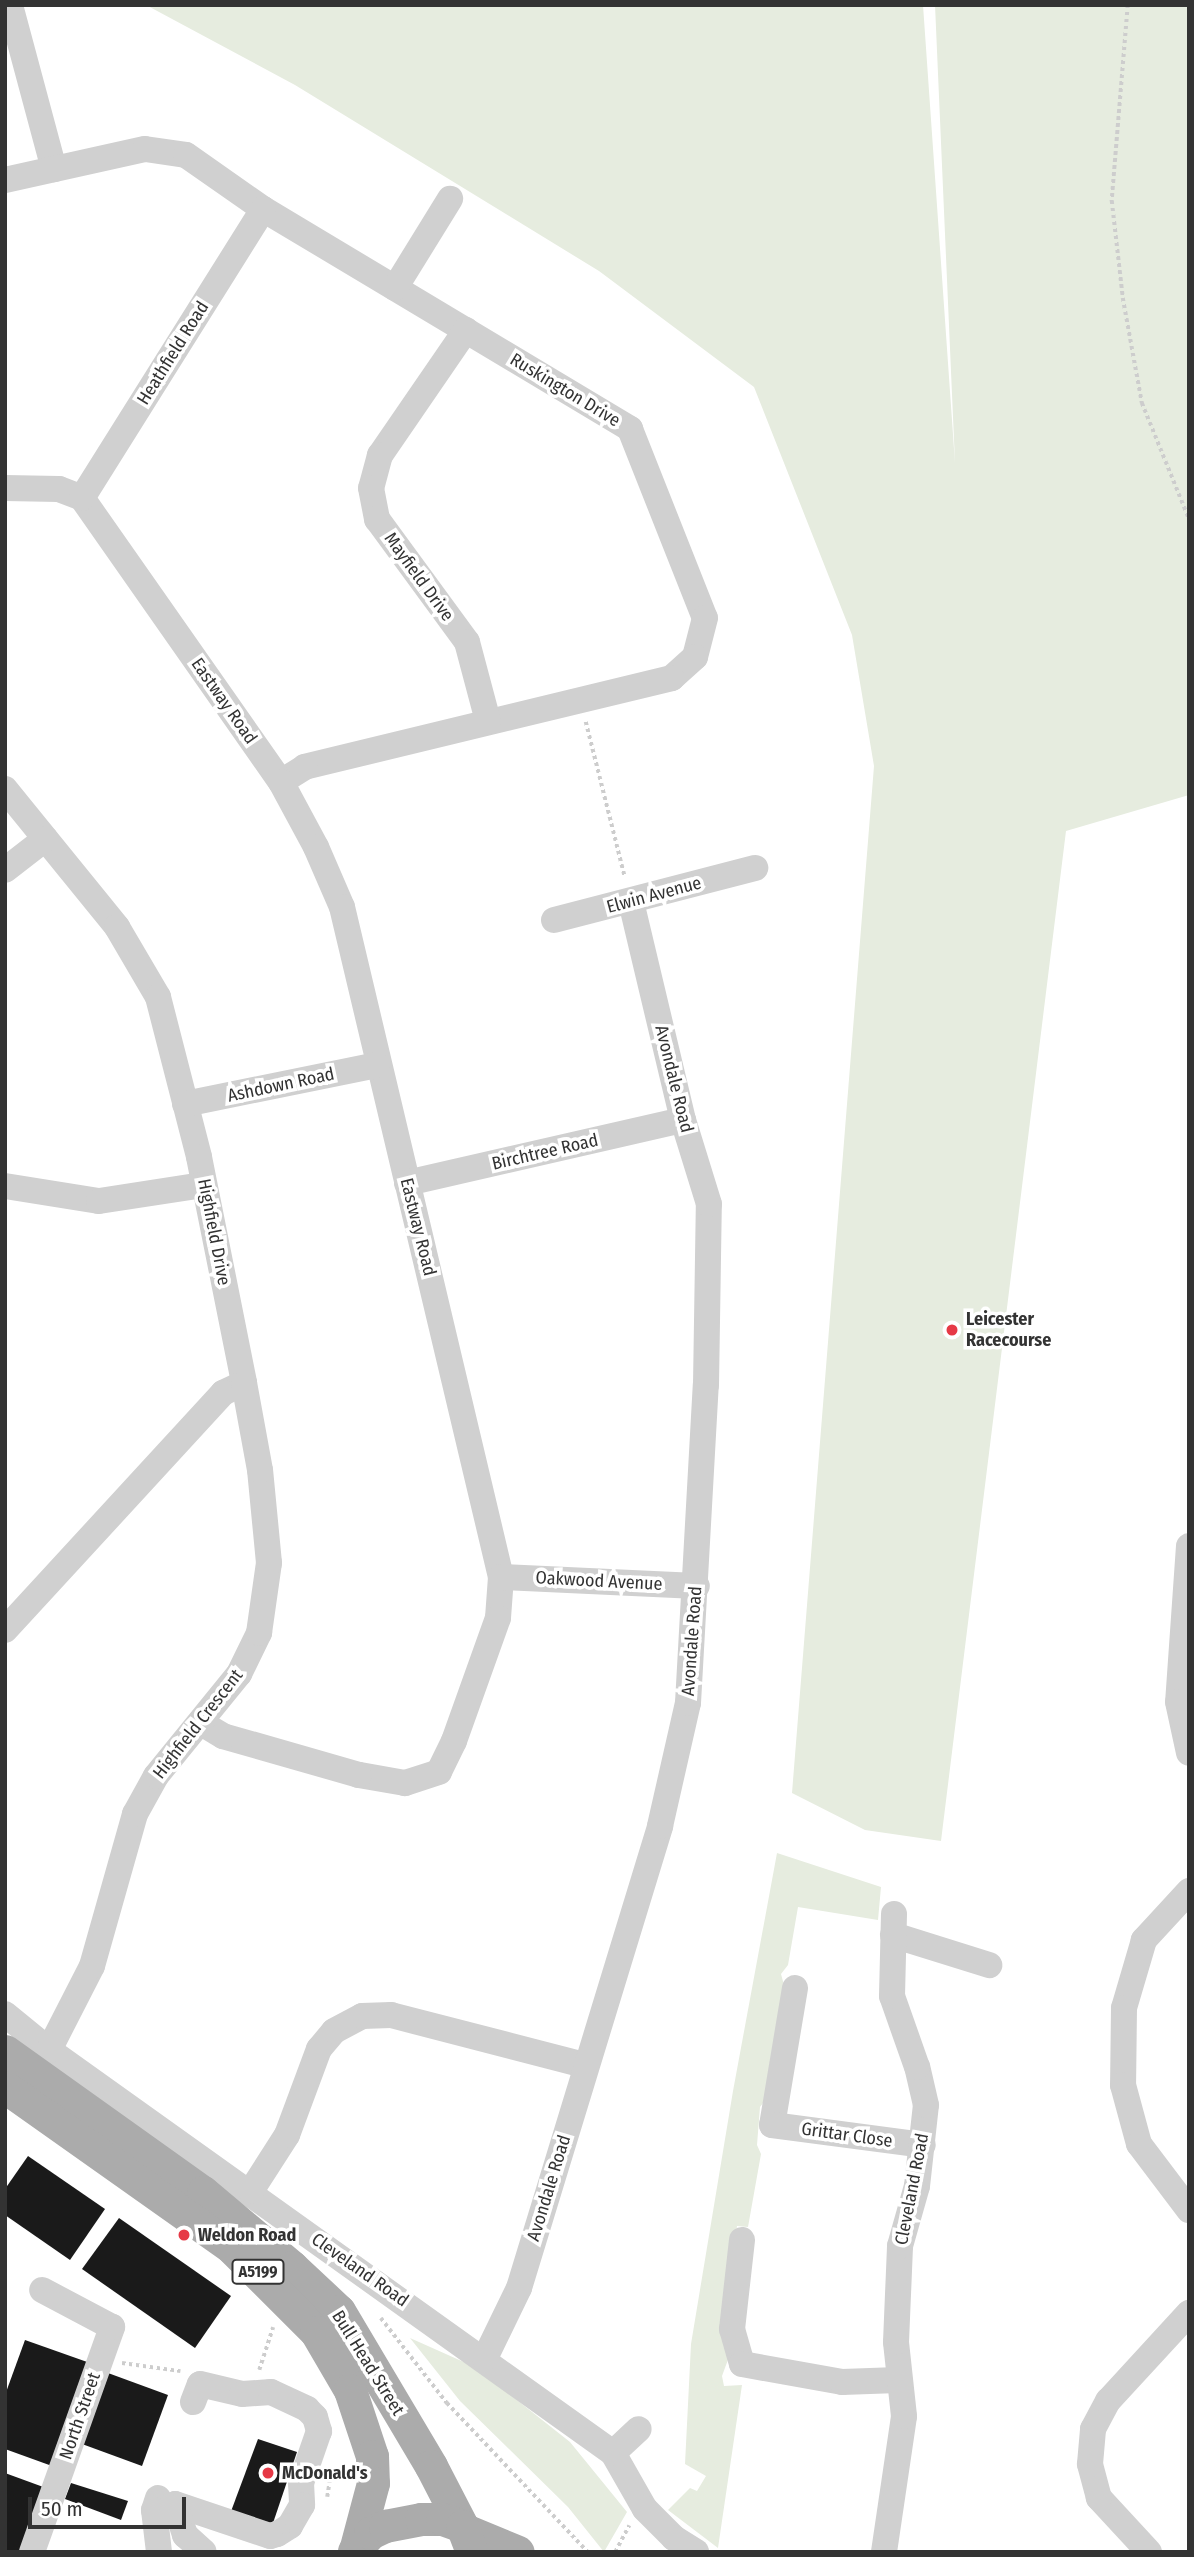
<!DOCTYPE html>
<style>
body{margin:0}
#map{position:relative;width:1194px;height:2557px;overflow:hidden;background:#fff;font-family:"Fira Sans Condensed",sans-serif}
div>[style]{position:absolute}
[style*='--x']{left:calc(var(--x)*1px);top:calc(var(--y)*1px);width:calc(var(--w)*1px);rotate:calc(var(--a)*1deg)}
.green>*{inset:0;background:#e6ecdf}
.building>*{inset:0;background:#1a1a1a}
.path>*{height:3.5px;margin-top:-1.75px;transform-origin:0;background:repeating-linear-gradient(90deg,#cdcdcd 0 3.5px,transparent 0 7px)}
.minor>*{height:26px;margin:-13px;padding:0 13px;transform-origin:13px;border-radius:13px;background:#d0d0d0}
.major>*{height:33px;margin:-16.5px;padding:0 16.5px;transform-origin:16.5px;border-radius:16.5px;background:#ababab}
.dots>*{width:19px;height:19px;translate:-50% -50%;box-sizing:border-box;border:4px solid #fff;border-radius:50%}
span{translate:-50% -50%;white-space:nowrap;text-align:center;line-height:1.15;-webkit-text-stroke:7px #fff;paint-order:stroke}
.shield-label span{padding:2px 5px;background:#fff;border:2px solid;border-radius:5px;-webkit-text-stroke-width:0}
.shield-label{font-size:16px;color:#333;font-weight:700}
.street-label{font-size:18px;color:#333}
.poi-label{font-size:18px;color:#333;font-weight:700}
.left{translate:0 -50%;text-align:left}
.frame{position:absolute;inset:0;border:7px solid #333;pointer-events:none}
.scale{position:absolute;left:28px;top:2497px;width:158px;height:32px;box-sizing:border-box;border:4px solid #333;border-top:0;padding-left:9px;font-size:21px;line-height:24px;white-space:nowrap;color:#333;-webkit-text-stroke:5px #fff;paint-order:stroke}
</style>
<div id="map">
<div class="green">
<div style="clip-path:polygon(146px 5px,923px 5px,955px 463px,935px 5px,1189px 5px,1189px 795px,1066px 831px,941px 1841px,865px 1830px,792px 1793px,874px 766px,852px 635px,754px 387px,599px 271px,295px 85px)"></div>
<div style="clip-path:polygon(777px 1853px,881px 1887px,878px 1920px,798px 1907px,788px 1965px,781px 1974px,787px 1996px,767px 2098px,760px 2107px,757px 2145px,761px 2154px,748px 2227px,737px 2226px,724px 2330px,729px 2357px,722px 2376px,724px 2386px,742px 2385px,718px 2548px,668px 2510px,690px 2488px,697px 2491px,706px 2476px,685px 2464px,691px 2344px,733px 2091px)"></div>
<div style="clip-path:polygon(410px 2338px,475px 2367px,570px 2442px,627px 2512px,604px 2552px,568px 2507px,460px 2401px)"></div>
</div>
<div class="building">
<div style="clip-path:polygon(28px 2156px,105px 2209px,70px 2260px,5px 2215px,5px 2189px)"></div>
<div style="clip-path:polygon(119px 2218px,231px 2296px,195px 2348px,82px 2269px)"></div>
<div style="clip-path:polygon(25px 2340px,90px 2363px,52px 2466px,5px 2449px,5px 2395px)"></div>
<div style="clip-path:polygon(108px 2373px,168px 2395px,142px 2466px,82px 2444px)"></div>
<div style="clip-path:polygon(258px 2439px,297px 2452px,271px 2529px,230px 2514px)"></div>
<div style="clip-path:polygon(5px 2473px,46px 2488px,22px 2552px,5px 2552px)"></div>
<div style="clip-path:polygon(71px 2483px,128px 2501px,121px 2520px,65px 2499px)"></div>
</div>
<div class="path">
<div style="--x:1128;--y:5;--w:197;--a:94.7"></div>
<div style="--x:1112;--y:201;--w:98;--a:83.5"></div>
<div style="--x:1123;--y:298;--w:107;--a:79.7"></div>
<div style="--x:1142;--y:403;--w:125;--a:67.9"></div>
<div style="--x:586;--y:722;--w:160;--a:75.9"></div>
<div style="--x:381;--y:2318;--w:108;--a:52.2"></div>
<div style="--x:447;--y:2403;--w:205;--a:46.6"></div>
<div style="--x:122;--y:2363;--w:59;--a:7.9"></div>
<div style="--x:259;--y:2370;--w:45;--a:-72"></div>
<div style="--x:327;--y:2497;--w:24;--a:-81"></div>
<div style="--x:615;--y:2552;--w:30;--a:-62"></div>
</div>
<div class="minor">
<div style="--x:10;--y:5;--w:170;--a:75"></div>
<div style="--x:5;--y:180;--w:143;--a:-12.5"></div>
<div style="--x:145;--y:149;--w:41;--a:8.3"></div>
<div style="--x:186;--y:155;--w:94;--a:35"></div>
<div style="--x:263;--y:209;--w:428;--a:30.9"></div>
<div style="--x:630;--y:429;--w:203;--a:68.4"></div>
<div style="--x:705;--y:618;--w:40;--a:104.4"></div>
<div style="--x:695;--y:657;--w:31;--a:138"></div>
<div style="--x:672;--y:678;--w:378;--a:166.4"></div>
<div style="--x:305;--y:767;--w:28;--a:148"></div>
<div style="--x:395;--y:288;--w:105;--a:-58.3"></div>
<div style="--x:466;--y:330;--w:152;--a:124.5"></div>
<div style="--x:380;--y:455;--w:34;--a:105"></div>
<div style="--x:371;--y:488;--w:32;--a:79"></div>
<div style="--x:377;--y:519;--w:152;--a:53.8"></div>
<div style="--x:467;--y:642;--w:82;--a:75.1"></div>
<div style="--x:5;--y:488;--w:54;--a:1.1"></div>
<div style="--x:59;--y:489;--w:25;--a:21"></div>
<div style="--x:82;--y:498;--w:347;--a:55"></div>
<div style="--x:281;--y:782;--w:74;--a:61.7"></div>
<div style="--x:316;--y:847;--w:65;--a:66.6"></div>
<div style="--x:342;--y:907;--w:689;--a:76.65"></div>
<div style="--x:501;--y:1577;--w:41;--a:94.2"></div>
<div style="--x:498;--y:1618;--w:131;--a:109.7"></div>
<div style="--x:454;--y:1741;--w:34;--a:116"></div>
<div style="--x:439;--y:1772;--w:36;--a:162"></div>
<div style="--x:405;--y:1783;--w:47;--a:-170.1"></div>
<div style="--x:359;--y:1775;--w:141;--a:-164"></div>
<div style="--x:223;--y:1736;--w:26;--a:-149"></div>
<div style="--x:82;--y:498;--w:341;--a:-57.9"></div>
<div style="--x:5;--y:789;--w:178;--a:50.9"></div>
<div style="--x:117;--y:927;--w:81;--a:59.6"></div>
<div style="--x:158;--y:997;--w:165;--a:75.6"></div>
<div style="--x:199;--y:1157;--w:230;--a:78.7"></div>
<div style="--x:244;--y:1383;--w:23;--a:155"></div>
<div style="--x:223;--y:1393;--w:322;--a:132.6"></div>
<div style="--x:5;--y:870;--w:51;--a:-37.8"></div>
<div style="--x:554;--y:920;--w:208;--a:-14.5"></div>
<div style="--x:185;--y:1104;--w:196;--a:-11.5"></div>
<div style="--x:407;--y:1183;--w:283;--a:-12.9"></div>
<div style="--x:5;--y:1186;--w:95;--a:9.1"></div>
<div style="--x:99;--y:1201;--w:106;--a:-8.7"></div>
<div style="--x:1189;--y:1546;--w:156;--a:94"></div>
<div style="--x:1178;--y:1702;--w:52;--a:77.8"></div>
<div style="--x:501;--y:1577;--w:196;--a:2.6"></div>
<div style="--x:1189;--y:1891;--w:67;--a:132.6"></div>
<div style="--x:1144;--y:1940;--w:71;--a:106.4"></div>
<div style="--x:1124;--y:2008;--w:77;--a:90.7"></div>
<div style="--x:1123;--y:2085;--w:61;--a:74.8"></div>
<div style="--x:1139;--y:2144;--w:83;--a:52.9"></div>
<div style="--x:893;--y:1935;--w:101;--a:17.4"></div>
<div style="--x:795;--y:1988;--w:139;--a:99.5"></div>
<div style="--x:772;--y:2125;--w:152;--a:7.5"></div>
<div style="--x:5;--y:2014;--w:57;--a:39.3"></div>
<div style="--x:49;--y:2050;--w:693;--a:35.55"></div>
<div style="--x:613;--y:2453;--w:64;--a:60.3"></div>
<div style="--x:645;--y:2509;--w:41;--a:45"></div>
<div style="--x:674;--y:2538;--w:26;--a:32"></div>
<div style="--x:49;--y:2050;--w:94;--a:-62.9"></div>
<div style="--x:92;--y:1966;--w:158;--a:-74.2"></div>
<div style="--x:135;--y:1814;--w:43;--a:-61.1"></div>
<div style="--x:156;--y:1776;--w:132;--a:-50.9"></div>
<div style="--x:239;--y:1674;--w:46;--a:-64"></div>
<div style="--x:259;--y:1633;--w:71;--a:-81.9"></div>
<div style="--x:269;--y:1563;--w:93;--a:-95.5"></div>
<div style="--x:260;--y:1470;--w:88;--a:-100.4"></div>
<div style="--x:251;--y:2191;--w:67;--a:-57.3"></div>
<div style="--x:287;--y:2135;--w:92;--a:-69.6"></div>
<div style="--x:319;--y:2049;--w:23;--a:-50"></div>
<div style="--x:334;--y:2031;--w:32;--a:-28"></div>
<div style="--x:362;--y:2016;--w:29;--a:-2"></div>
<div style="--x:391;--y:2015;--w:200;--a:14.5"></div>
<div style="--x:742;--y:2240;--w:90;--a:96.4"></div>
<div style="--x:732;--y:2329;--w:36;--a:74"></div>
<div style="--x:742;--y:2364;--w:102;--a:10.2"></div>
<div style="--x:842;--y:2382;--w:56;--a:-2"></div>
<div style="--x:485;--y:2358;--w:78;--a:-64.1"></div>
<div style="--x:519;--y:2288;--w:483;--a:-73"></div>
<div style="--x:660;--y:1826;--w:126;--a:-77.2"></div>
<div style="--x:688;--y:1703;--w:319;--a:-86.8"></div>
<div style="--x:706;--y:1385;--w:181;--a:-89.1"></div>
<div style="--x:709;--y:1204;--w:88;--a:-107.2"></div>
<div style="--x:683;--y:1120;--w:224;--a:-103.4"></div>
<div style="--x:193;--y:2402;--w:19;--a:-69"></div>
<div style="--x:200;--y:2384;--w:43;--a:13.4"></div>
<div style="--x:242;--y:2394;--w:29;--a:-4"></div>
<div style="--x:271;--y:2392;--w:40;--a:25"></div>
<div style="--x:307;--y:2409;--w:11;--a:45"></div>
<div style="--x:315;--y:2417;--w:15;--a:74"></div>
<div style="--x:319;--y:2431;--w:55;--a:109.1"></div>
<div style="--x:301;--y:2483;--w:22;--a:87"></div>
<div style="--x:302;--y:2505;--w:24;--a:120"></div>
<div style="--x:290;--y:2526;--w:15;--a:148"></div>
<div style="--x:277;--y:2534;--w:7;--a:164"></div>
<div style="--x:270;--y:2536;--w:100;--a:-161.4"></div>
<div style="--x:175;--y:2504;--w:33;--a:72"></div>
<div style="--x:185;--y:2535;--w:25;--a:42"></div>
<div style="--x:613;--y:2453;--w:35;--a:-43"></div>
<div style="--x:158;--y:2498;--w:13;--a:108"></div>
<div style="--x:154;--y:2510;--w:42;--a:83.2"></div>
<div style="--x:32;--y:2552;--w:239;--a:-70.4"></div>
<div style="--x:112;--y:2327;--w:79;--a:-152.1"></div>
<div style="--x:884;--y:2552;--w:137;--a:-81.6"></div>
<div style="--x:904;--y:2416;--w:74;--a:-96.2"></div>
<div style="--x:896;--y:2342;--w:96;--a:-87.6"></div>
<div style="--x:900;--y:2246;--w:62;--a:-74.2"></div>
<div style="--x:917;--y:2186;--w:81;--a:-83.7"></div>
<div style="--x:926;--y:2105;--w:39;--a:-103"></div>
<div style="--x:917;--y:2067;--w:75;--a:-109.4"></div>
<div style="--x:892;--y:1996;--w:82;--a:-88.6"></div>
<div style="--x:1149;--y:2552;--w:74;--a:-132.8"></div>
<div style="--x:1099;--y:2498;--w:35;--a:-105"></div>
<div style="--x:1090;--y:2464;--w:35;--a:-85"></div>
<div style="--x:1093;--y:2429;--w:32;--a:-62"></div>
<div style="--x:1108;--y:2401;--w:120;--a:-47.4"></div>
</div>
<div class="major">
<div style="--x:5;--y:2051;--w:243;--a:35.5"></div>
<div style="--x:203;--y:2192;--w:116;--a:40.1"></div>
<div style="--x:292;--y:2267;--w:64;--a:43.1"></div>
<div style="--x:339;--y:2311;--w:180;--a:59.3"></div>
<div style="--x:431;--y:2466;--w:68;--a:62.7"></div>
<div style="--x:5;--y:2087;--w:278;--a:35.3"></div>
<div style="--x:232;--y:2248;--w:119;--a:45"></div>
<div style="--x:316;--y:2332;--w:67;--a:59.6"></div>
<div style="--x:350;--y:2390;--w:70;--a:71.6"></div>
<div style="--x:372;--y:2456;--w:27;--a:88"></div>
<div style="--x:373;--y:2483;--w:66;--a:104.9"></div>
<div style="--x:465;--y:2530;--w:57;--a:22.5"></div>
<div style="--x:354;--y:2551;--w:24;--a:-48"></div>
<div style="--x:370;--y:2533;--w:17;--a:-25"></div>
<div style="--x:385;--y:2526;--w:37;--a:-11"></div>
<div style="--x:421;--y:2519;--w:21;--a:0"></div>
<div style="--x:442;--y:2519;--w:21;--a:19"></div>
<div style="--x:462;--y:2526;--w:28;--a:69"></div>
</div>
<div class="dots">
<div style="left:952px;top:1330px;background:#e63946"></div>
<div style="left:184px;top:2235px;background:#e63946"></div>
<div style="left:268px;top:2473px;background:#e63946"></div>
</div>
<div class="shield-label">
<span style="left:258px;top:2272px">A5199</span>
</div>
<div class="street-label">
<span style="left:173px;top:353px;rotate:-58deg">Heathfield Road</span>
<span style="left:565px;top:390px;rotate:31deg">Ruskington Drive</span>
<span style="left:419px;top:577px;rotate:54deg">Mayfield Drive</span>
<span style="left:224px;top:701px;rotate:55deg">Eastway Road</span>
<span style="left:654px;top:895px;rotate:-15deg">Elwin Avenue</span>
<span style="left:674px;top:1079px;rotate:76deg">Avondale Road</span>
<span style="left:281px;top:1085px;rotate:-12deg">Ashdown Road</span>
<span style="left:545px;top:1152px;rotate:-13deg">Birchtree Road</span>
<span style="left:418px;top:1227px;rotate:76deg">Eastway Road</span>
<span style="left:214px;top:1232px;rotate:79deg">Highfield Drive</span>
<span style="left:599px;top:1581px;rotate:3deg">Oakwood Avenue</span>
<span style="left:692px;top:1641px;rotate:-86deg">Avondale Road</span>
<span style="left:198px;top:1724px;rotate:-52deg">Highfield Crescent</span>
<span style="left:847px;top:2135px;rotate:8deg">Grittar Close</span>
<span style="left:549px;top:2188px;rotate:-73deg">Avondale Road</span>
<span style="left:912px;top:2189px;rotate:-79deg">Cleveland Road</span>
<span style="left:360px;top:2270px;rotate:35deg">Cleveland Road</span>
<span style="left:368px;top:2363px;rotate:58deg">Bull Head Street</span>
<span style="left:80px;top:2416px;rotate:-71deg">North Street</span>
</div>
<div class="poi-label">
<span class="left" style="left:966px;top:1330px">Leicester<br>Racecourse</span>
<span class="left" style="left:198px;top:2235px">Weldon Road</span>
<span class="left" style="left:282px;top:2473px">McDonald's</span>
</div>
<div class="frame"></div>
<div class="scale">50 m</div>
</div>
